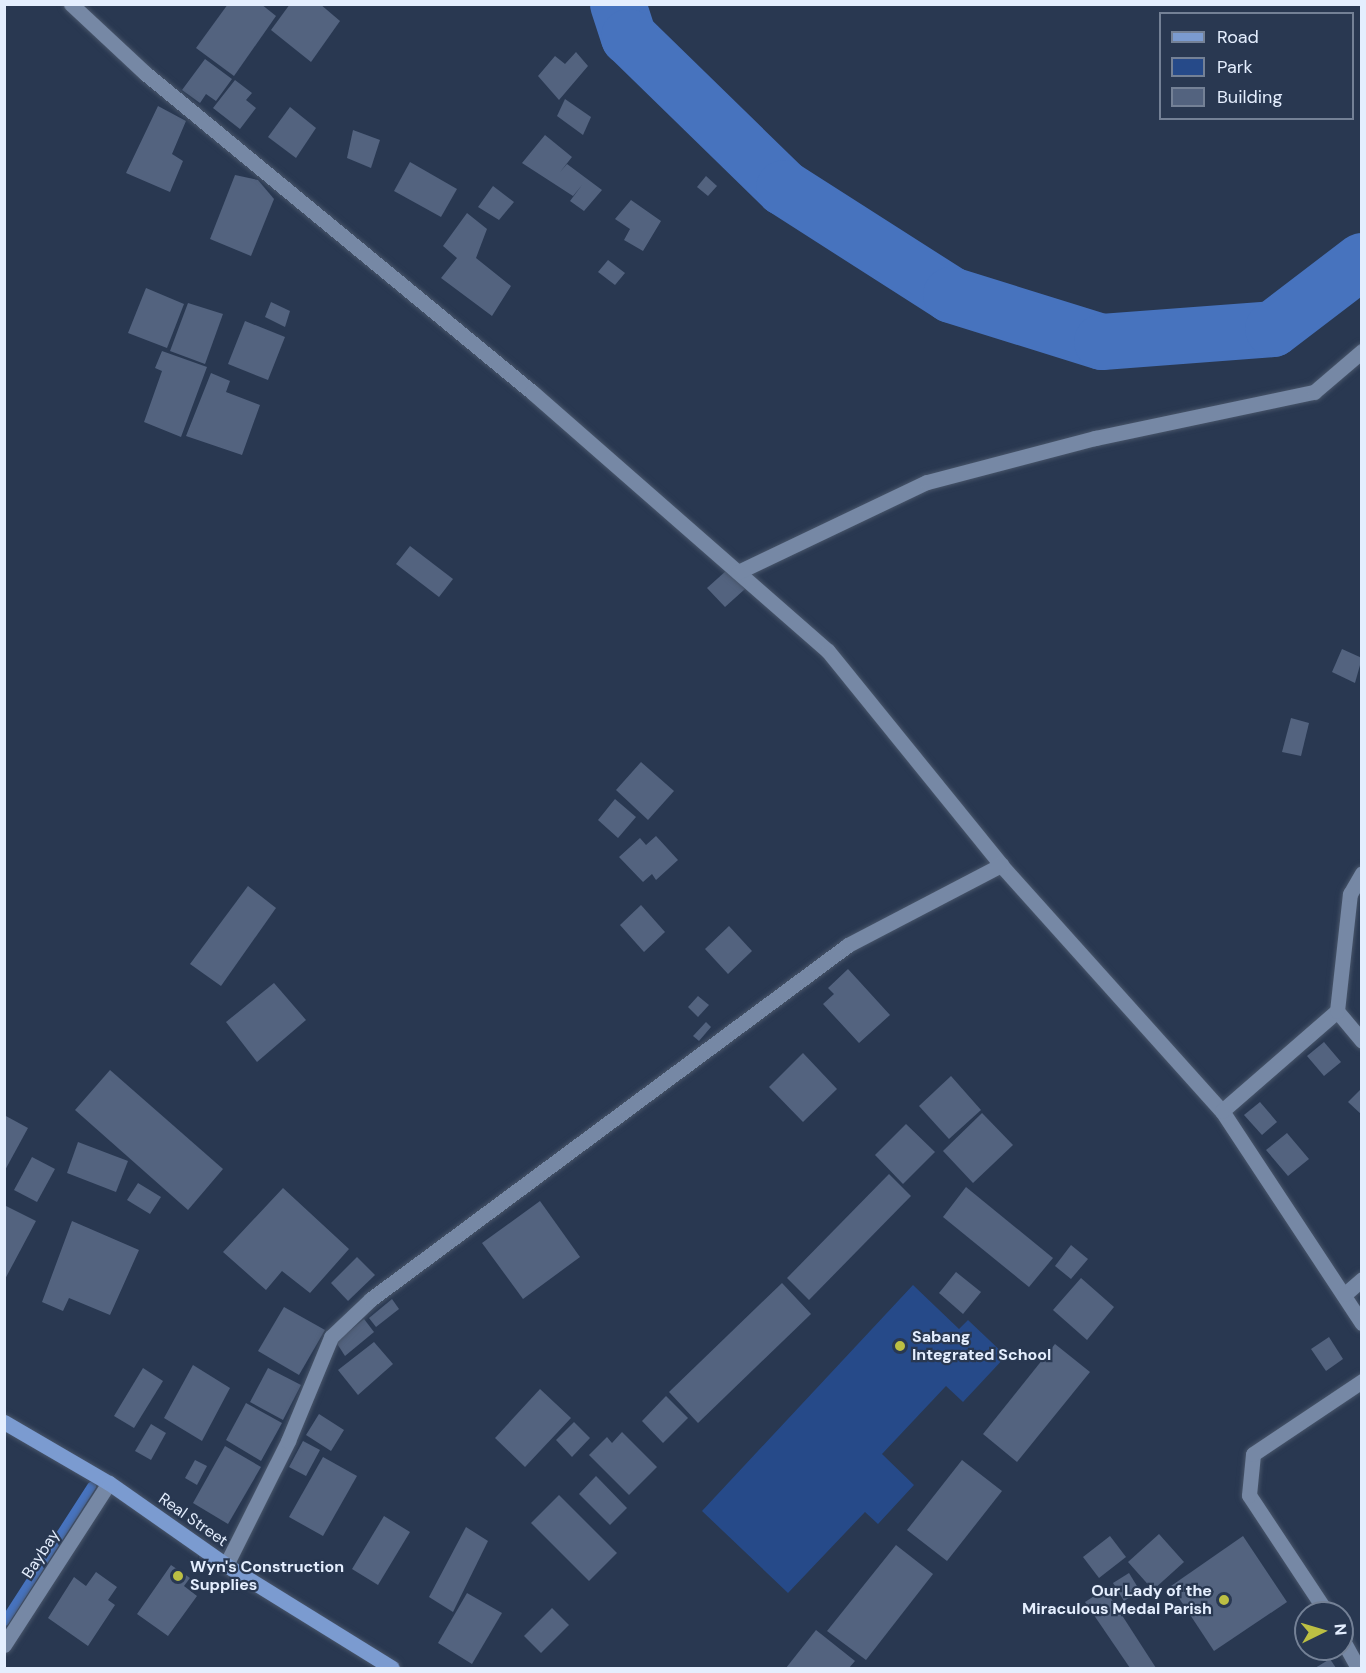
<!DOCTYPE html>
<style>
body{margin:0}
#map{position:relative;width:1366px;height:1673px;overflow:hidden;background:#293851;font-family:"DM Sans",sans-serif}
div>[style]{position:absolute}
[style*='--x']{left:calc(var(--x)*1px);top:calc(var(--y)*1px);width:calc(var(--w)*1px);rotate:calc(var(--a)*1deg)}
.green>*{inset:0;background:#264a89}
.stream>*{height:9px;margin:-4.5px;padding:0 4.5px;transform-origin:4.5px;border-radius:4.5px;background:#4773be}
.river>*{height:56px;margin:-28px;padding:0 28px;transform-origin:28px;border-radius:28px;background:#4773be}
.building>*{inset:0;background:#53637f}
.roads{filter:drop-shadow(0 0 2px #48556a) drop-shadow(0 0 2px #48556a)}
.street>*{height:15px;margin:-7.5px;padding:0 7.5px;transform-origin:7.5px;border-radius:7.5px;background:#7688a5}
.primary>*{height:15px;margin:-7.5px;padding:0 7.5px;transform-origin:7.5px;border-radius:7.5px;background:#7b9bd0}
.dots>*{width:16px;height:16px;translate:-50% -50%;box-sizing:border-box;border:3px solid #293851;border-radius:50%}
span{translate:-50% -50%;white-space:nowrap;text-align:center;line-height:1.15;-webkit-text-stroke:4.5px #293851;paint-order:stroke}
.poi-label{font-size:16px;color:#e4eefe;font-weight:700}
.left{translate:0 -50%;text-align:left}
.right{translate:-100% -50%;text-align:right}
.street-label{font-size:16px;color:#e4eefe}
.frame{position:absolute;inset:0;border:6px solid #e4eefe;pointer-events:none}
.legend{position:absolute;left:1159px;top:12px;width:195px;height:108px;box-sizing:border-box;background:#293851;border:2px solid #748196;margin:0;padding:8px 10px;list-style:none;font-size:18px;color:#e4eefe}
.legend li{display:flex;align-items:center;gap:12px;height:30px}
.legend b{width:30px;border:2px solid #748196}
.north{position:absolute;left:1294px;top:1601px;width:60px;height:60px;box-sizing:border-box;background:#293851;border:2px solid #748196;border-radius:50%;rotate:85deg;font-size:16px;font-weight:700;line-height:24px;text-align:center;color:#e4eefe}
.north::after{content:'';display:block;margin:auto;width:21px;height:27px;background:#bcbf43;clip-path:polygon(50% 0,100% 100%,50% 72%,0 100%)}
</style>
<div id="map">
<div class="green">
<div style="clip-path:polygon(913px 1285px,959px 1329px,968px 1320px,1006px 1356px,963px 1402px,946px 1386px,882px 1454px,914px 1485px,878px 1524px,865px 1512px,788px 1593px,702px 1511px)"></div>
</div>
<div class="stream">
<div style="--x:4;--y:1621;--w:161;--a:-57.2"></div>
</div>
<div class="river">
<div style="--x:618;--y:4;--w:35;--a:72"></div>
<div style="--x:629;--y:37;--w:216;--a:44.3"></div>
<div style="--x:784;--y:188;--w:198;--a:32.6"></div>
<div style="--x:951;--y:295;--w:158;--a:17.3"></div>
<div style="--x:1102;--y:342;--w:171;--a:-4.3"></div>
<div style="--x:1273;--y:329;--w:112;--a:-37.4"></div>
</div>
<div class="building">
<div style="clip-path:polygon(228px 4px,261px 4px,276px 16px,234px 76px,196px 48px)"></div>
<div style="clip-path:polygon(290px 4px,320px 4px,340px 21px,311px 62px,271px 30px)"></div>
<div style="clip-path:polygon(576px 52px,588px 66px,559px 100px,538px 76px,555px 56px,565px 64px)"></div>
<div style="clip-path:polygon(205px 59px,232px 79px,216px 101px,206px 94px,200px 103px,182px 90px)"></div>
<div style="clip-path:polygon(235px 80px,252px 93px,246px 100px,256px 108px,240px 129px,213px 108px)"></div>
<div style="clip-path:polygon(565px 99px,591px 117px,583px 135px,557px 116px)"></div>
<div style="clip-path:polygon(158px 106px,186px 121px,172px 154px,183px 161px,170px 192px,126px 173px)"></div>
<div style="clip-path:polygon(290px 107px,316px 128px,296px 158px,268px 137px)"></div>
<div style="clip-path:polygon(353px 130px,380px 140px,371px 168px,347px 158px)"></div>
<div style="clip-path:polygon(545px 135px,572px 157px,560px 172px,567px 164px,602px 190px,584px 211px,570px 201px,582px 185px,573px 196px,522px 163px)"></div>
<div style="clip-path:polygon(410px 162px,457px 189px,441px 217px,394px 191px)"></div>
<div style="clip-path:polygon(235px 175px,258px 180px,274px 199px,251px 256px,210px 239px)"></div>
<div style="clip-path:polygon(706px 176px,717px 186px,708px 196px,697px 187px)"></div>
<div style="clip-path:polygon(493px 186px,514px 202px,499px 220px,478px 207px)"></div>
<div style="clip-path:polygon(631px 200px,661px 221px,643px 251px,624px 240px,630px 229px,615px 219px)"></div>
<div style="clip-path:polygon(467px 213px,487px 229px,476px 258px,511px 286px,492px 316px,441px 278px,457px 258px,443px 246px)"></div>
<div style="clip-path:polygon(608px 260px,625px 273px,615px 285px,598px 272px)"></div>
<div style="clip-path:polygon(146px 288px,184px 304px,167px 348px,128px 333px)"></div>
<div style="clip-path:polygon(271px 302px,290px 311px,285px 327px,265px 317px)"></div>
<div style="clip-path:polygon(188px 303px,223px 314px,205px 364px,170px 351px)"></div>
<div style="clip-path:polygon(245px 321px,285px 337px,268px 380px,228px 364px)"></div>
<div style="clip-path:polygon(162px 351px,207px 367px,181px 437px,144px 422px,162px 371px,155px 368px)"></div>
<div style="clip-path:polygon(211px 373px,230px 381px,226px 392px,260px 405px,242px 455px,186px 436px)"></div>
<div style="clip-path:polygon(410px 546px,453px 579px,439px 597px,396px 564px)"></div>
<div style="clip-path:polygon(727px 570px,745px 589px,725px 607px,707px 588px)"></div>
<div style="clip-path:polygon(1342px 649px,1362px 658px,1355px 683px,1332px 672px)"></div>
<div style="clip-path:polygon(1291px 718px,1309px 723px,1301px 756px,1282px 752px)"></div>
<div style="clip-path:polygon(641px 762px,674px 791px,648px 820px,616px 790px)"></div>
<div style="clip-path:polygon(615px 799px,636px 817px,618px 838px,598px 820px)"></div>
<div style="clip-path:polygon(656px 836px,678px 860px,656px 880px,652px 874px,643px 882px,619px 857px,640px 838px,646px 845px)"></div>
<div style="clip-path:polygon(248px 886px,276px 908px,221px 986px,190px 964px)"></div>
<div style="clip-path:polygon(641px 905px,665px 932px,644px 952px,620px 925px)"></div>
<div style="clip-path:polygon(729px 926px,752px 951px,728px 974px,705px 949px)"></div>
<div style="clip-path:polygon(848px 969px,890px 1015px,859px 1043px,823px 1004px,834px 994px,828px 988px)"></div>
<div style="clip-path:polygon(274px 983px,306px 1020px,257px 1062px,226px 1022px)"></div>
<div style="clip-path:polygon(698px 996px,709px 1005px,698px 1017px,688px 1007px)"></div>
<div style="clip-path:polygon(706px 1022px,711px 1027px,699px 1041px,693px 1036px)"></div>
<div style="clip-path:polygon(1324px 1042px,1341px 1062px,1324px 1076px,1307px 1056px)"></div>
<div style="clip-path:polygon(803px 1053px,837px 1089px,803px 1122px,769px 1087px)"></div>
<div style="clip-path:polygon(110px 1070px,223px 1169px,188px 1210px,75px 1110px)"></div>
<div style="clip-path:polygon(951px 1076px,981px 1110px,949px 1139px,919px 1106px)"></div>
<div style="clip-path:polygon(1362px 1088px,1362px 1115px,1348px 1102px)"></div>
<div style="clip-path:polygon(1260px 1102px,1277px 1122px,1262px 1135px,1244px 1115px)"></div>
<div style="clip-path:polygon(982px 1113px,1013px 1145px,973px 1183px,943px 1151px)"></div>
<div style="clip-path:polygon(4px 1115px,28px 1128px,4px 1172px)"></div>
<div style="clip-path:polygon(906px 1124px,935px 1152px,903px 1184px,875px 1155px)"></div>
<div style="clip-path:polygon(1287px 1133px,1309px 1159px,1288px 1176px,1266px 1150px)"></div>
<div style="clip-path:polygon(78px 1142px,128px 1161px,116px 1192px,67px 1173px)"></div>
<div style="clip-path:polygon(32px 1157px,55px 1169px,37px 1202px,14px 1190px)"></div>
<div style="clip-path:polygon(889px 1174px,911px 1196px,809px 1300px,787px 1278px)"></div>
<div style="clip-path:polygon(138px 1183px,161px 1197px,150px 1214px,127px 1200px)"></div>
<div style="clip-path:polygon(966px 1187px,1053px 1258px,1029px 1287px,943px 1217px)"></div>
<div style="clip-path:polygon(283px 1188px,349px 1249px,310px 1293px,282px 1271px,266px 1290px,223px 1252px)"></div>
<div style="clip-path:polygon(540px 1201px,580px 1257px,523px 1299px,482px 1243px)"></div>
<div style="clip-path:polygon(4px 1205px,36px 1221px,4px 1281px)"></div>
<div style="clip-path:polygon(72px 1221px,139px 1250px,110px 1315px,69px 1298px,63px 1311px,42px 1302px)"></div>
<div style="clip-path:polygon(1071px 1245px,1088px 1259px,1071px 1279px,1055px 1266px)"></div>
<div style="clip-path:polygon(357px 1257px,375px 1275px,348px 1301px,331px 1283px)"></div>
<div style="clip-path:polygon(956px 1272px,981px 1292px,963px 1314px,939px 1293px)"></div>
<div style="clip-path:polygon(1081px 1278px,1114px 1307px,1087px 1340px,1053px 1310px)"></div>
<div style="clip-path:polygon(782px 1283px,811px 1314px,698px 1423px,669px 1392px)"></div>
<div style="clip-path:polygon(392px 1299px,399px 1309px,376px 1327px,369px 1318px)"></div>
<div style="clip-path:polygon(284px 1307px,325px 1330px,299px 1375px,258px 1351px)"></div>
<div style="clip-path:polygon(364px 1319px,374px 1332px,345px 1356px,336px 1342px)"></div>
<div style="clip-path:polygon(1329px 1337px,1343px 1359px,1326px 1371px,1311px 1349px)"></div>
<div style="clip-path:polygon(374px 1342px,393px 1364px,358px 1395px,338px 1370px)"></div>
<div style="clip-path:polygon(1055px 1344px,1090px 1372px,1017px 1462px,983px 1434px)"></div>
<div style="clip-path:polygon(193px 1365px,230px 1388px,202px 1441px,164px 1418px)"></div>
<div style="clip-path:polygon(143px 1368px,163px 1381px,134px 1428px,114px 1416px)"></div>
<div style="clip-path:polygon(268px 1368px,301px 1385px,283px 1420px,250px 1402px)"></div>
<div style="clip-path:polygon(540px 1389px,571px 1418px,525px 1467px,495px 1438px)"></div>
<div style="clip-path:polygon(666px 1396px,688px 1418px,663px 1443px,642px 1421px)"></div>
<div style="clip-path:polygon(246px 1403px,282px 1423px,261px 1461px,226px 1440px)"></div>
<div style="clip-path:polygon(319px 1414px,344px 1430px,331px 1451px,306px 1435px)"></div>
<div style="clip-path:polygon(574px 1422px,590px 1438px,572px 1457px,556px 1440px)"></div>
<div style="clip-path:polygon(151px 1424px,166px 1433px,151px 1460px,135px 1451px)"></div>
<div style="clip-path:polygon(622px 1432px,657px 1467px,629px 1495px,589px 1455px,607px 1437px,612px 1443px)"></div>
<div style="clip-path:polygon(303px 1441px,320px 1450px,306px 1476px,289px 1467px)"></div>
<div style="clip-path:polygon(225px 1446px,261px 1467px,228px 1524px,193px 1503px)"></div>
<div style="clip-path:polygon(323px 1457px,357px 1476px,323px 1536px,289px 1517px)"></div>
<div style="clip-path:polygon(195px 1460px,207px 1466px,197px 1485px,185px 1478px)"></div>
<div style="clip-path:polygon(962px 1460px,1002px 1491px,947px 1561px,907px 1530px)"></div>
<div style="clip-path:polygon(596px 1476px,627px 1508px,610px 1525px,579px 1494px)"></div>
<div style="clip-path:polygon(559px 1495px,617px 1553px,589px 1581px,531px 1523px)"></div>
<div style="clip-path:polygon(384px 1516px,410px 1532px,378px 1585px,352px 1569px)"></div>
<div style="clip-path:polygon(466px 1527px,488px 1541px,453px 1612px,429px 1597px)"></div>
<div style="clip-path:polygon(1159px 1534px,1184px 1562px,1153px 1590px,1128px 1562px)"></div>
<div style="clip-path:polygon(1110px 1536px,1126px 1557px,1099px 1578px,1083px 1557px)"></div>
<div style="clip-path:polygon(1243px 1536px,1287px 1602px,1214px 1651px,1171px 1586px)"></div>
<div style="clip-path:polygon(896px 1545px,933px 1574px,866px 1660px,827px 1631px)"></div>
<div style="clip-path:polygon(171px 1565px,190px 1578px,184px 1586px,197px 1596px,168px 1636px,137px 1614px)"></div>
<div style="clip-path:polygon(96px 1572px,117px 1587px,108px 1600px,115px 1605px,88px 1646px,48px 1618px,74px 1577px,86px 1586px)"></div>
<div style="clip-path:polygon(1129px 1573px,1140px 1591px,1124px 1601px,1113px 1583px)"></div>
<div style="clip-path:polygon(1105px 1589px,1156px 1668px,1130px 1668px,1085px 1602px)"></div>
<div style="clip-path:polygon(467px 1593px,502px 1613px,472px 1664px,438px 1643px)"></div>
<div style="clip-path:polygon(552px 1608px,569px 1625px,541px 1653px,524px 1636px)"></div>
<div style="clip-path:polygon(816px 1630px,855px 1661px,849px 1668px,786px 1668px)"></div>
<div style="clip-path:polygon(1330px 1659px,1336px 1668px,1315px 1668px)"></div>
</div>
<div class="roads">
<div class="street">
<div style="--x:71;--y:4;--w:101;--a:43"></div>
<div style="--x:145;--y:73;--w:502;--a:39.5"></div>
<div style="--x:532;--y:392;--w:393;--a:41.2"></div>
<div style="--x:828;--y:651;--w:275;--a:51"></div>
<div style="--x:1001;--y:865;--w:331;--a:48.1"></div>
<div style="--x:1222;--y:1111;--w:254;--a:56.6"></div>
<div style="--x:738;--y:572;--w:209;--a:-25.5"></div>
<div style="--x:927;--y:482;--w:174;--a:-14.7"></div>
<div style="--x:1095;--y:438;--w:224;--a:-11.9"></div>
<div style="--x:1314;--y:392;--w:63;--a:-40.5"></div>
<div style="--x:1337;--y:1011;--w:39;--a:50"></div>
<div style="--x:1222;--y:1111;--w:152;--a:-41"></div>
<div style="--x:1337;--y:1011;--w:118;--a:-83.7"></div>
<div style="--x:1350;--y:894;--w:24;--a:-60"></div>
<div style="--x:1345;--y:1294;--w:23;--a:-41"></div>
<div style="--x:226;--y:1565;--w:139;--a:-63.4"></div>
<div style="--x:288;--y:1441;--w:113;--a:-67.5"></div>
<div style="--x:331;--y:1337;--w:55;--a:-43.5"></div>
<div style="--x:371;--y:1299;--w:594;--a:-36.58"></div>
<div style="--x:848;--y:945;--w:173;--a:-27.6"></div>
<div style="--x:1327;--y:1613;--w:141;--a:-123.5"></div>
<div style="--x:1249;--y:1495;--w:41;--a:-84.4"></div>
<div style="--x:1253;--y:1454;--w:131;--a:-33.8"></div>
<div style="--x:1342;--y:1639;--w:33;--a:61"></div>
<div style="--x:4;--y:1645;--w:193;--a:-57.1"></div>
</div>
<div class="primary">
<div style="--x:4;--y:1422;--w:121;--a:30.2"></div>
<div style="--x:109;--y:1483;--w:143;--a:35"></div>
<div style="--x:226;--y:1565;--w:195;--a:31.8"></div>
</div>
</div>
<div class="dots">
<div style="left:900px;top:1346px;background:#bcbf43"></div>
<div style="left:178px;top:1576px;background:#bcbf43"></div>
<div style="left:1224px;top:1600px;background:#bcbf43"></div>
</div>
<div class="poi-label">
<span class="left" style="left:912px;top:1346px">Sabang<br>Integrated School</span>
<span class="left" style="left:190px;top:1576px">Wyn's Construction<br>Supplies</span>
<span class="right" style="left:1212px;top:1600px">Our Lady of the<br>Miraculous Medal Parish</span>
</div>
<div class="street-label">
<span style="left:193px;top:1520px;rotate:35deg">Real Street</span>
<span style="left:41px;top:1554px;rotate:-57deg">Baybay</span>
</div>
<div class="frame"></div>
<ul class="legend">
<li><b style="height:8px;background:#7b9bd0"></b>Road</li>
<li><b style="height:16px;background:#264a89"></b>Park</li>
<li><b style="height:16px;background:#53637f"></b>Building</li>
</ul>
<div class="north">N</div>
</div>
